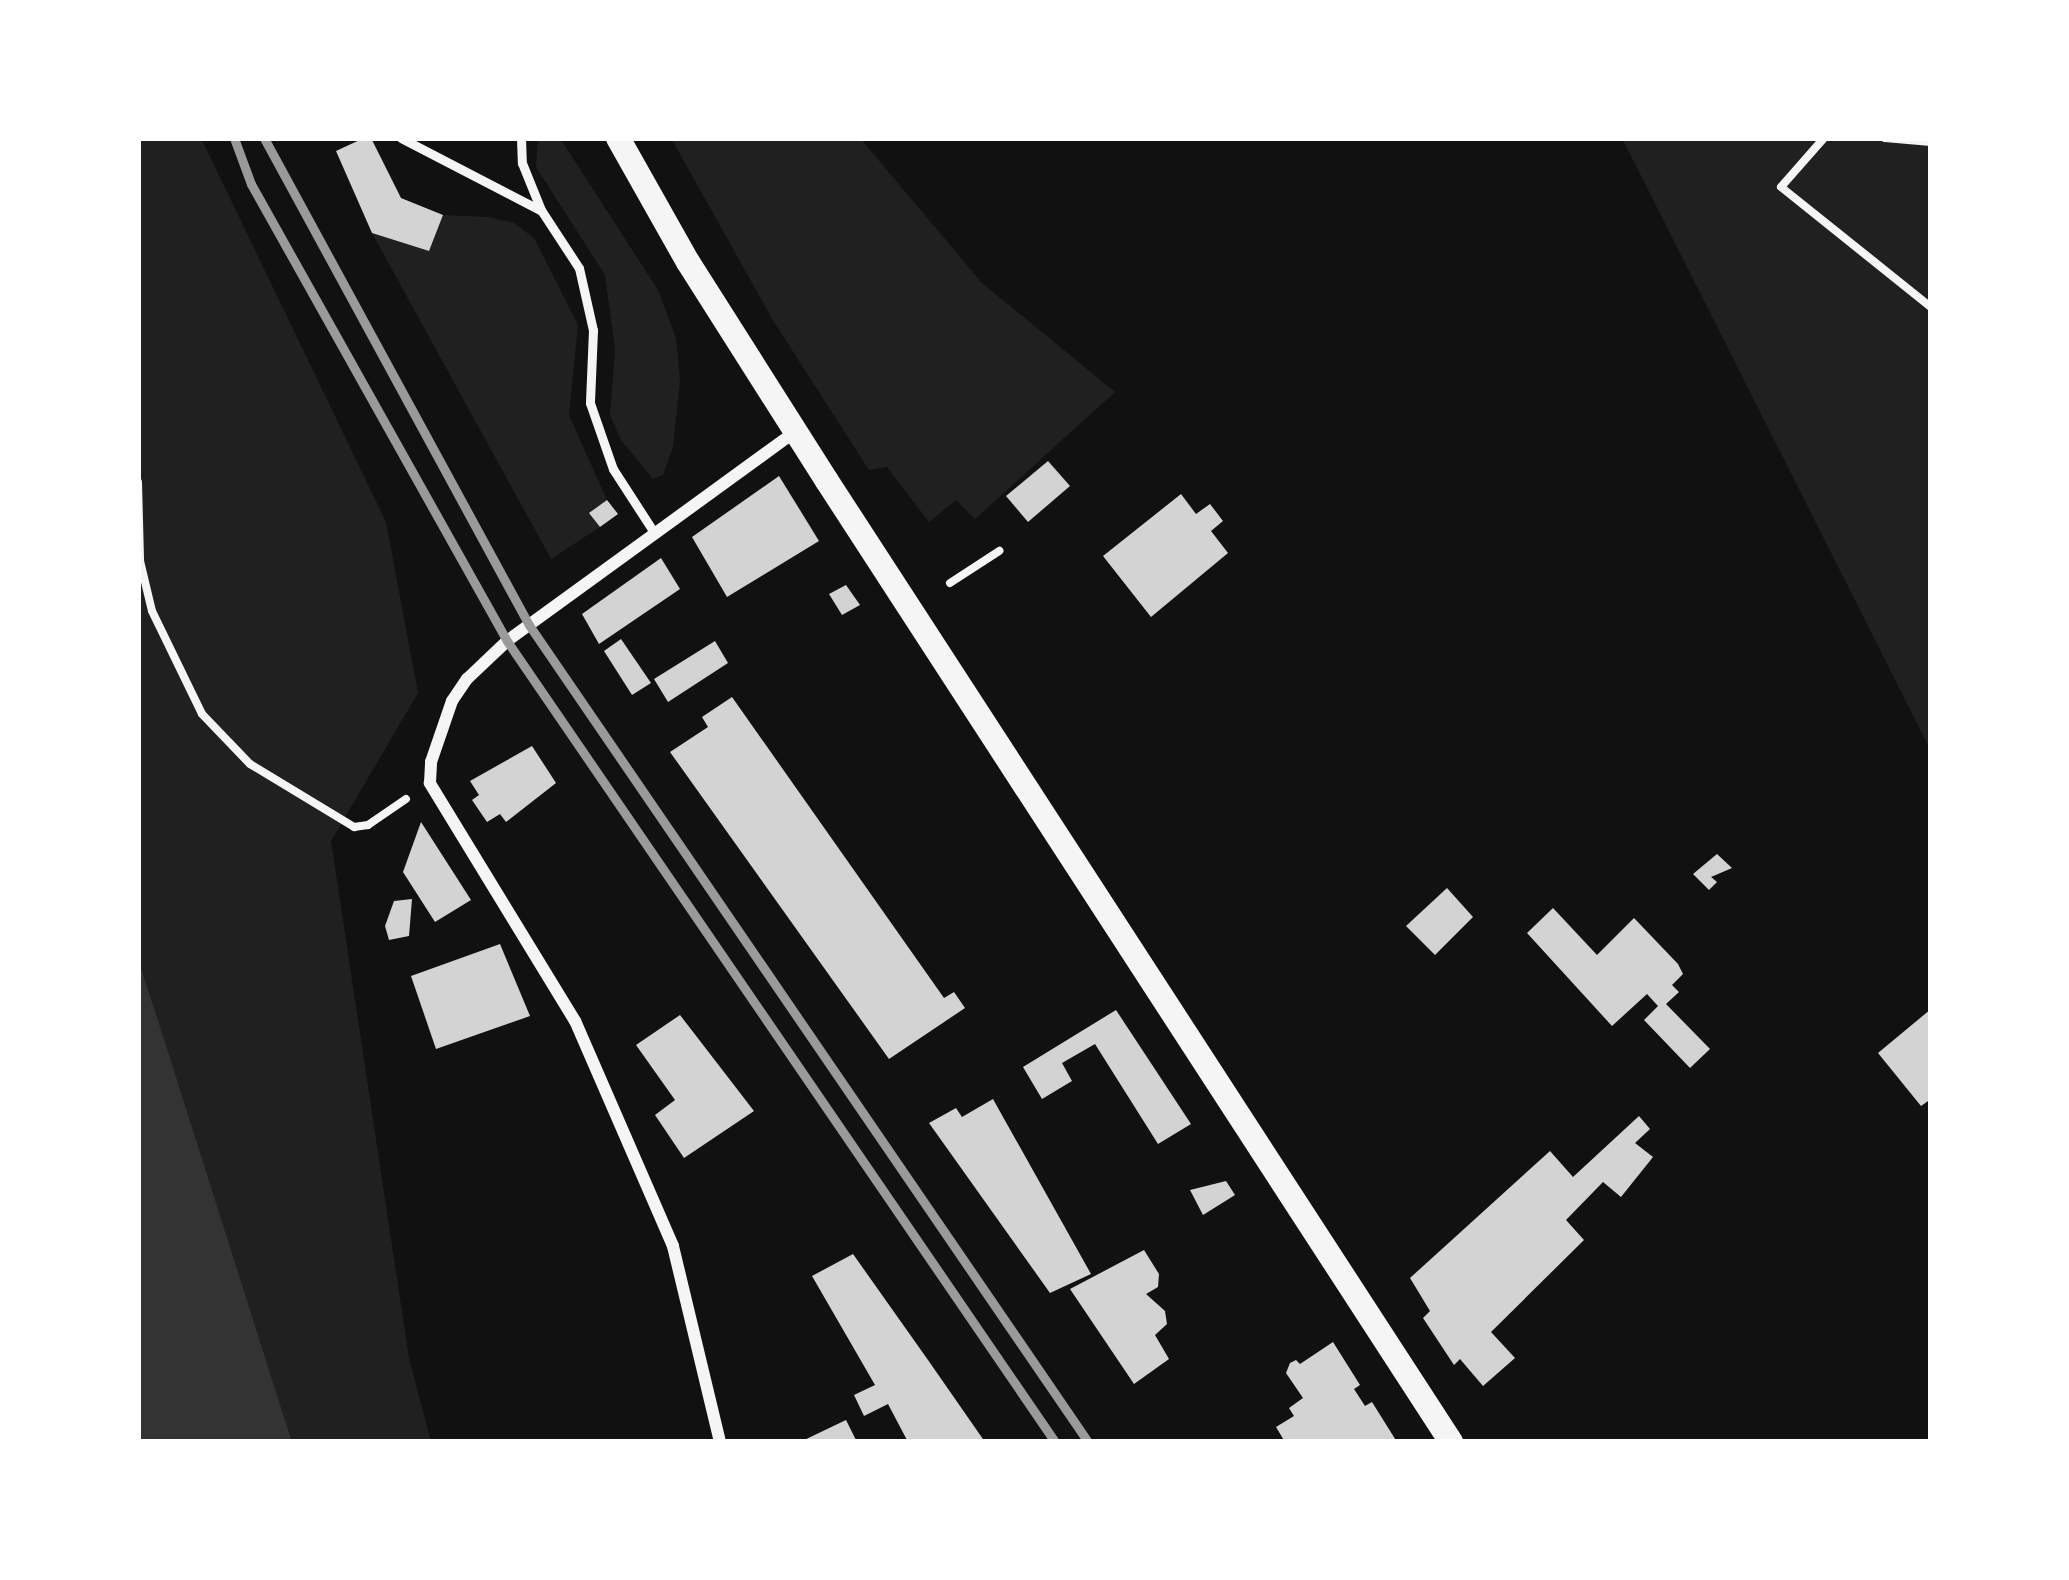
<!DOCTYPE html>
<style>
body{margin:0}
#map{position:relative;width:2069px;height:1580px;overflow:hidden;background:#111;font-family:"Golos Text",sans-serif}
div>[style]{position:absolute}
[style*='--x']{left:calc(var(--x)*1px);top:calc(var(--y)*1px);width:calc(var(--w)*1px);rotate:calc(var(--a)*1deg)}
.green>*{inset:0;background:#202020}
.water>*{inset:0;background:#333}
.building>*{inset:0;background:#d3d3d3}
.path>*{height:8px;margin:-4px;padding:0 4px;transform-origin:4px;border-radius:4px;background:#f5f5f5}
.service>*{height:9px;margin:-4.5px;padding:0 4.5px;transform-origin:4.5px;border-radius:4.5px;background:#f5f5f5}
.minor>*{height:12px;margin:-6px;padding:0 6px;transform-origin:6px;border-radius:6px;background:#f5f5f5}
.secondary>*{height:24px;margin:-12px;padding:0 12px;transform-origin:12px;border-radius:12px;background:#f5f5f5}
.rail>*{height:9px;margin:-4.5px;padding:0 4.5px;transform-origin:4.5px;border-radius:4.5px;background:#9a9a9a}
span{translate:-50% -50%;white-space:nowrap;text-align:center;line-height:1.15;-webkit-text-stroke:9px #fff;paint-order:stroke}
.frame{position:absolute;inset:0;border:141px solid #fff;pointer-events:none}
</style>
<div id="map">
<div class="green">
<div style="clip-path:polygon(138px 138px,201px 138px,386px 522px,418px 693px,331px 841px,409px 1358px,431px 1442px,292px 1442px,138px 959px)"></div>
<div style="clip-path:polygon(538px 138px,560px 138px,658px 290px,676px 338px,680px 380px,673px 447px,663px 475px,653px 479px,621px 440px,610px 415px,615px 350px,605px 275px,536px 167px)"></div>
<div style="clip-path:polygon(671px 138px,860px 138px,982px 283px,1115px 392px,975px 519px,956px 500px,929px 522px,887px 467px,869px 470px,774px 322px)"></div>
<div style="clip-path:polygon(1622px 138px,1931px 138px,1931px 751px)"></div>
<div style="clip-path:polygon(443px 215px,488px 217px,514px 223px,534px 238px,578px 325px,569px 415px,607px 500px,590px 513px,600px 527px,551px 559px,372px 233px,429px 251px)"></div>
</div>
<div class="water">
<div style="clip-path:polygon(138px 959px,163px 1036px,292px 1442px,138px 1442px)"></div>
</div>
<div class="building">
<div style="clip-path:polygon(364px 138px,371px 138px,401px 198px,443px 215px,429px 251px,372px 233px,336px 151px)"></div>
<div style="clip-path:polygon(1048px 461px,1070px 486px,1028px 522px,1006px 496px)"></div>
<div style="clip-path:polygon(779px 476px,819px 541px,727px 597px,692px 537px)"></div>
<div style="clip-path:polygon(1181px 494px,1196px 514px,1210px 504px,1223px 521px,1211px 531px,1228px 553px,1151px 617px,1103px 556px)"></div>
<div style="clip-path:polygon(607px 500px,618px 514px,600px 527px,589px 513px)"></div>
<div style="clip-path:polygon(661px 558px,680px 589px,599px 644px,582px 614px)"></div>
<div style="clip-path:polygon(846px 585px,860px 605px,842px 615px,829px 594px)"></div>
<div style="clip-path:polygon(621px 639px,651px 683px,632px 695px,604px 651px)"></div>
<div style="clip-path:polygon(715px 641px,728px 663px,668px 702px,654px 679px)"></div>
<div style="clip-path:polygon(732px 697px,944px 998px,954px 992px,965px 1008px,889px 1059px,670px 752px,708px 727px,702px 717px)"></div>
<div style="clip-path:polygon(532px 746px,556px 783px,506px 822px,500px 814px,487px 822px,472px 800px,479px 795px,470px 781px)"></div>
<div style="clip-path:polygon(421px 822px,471px 900px,435px 922px,403px 872px)"></div>
<div style="clip-path:polygon(1717px 854px,1732px 868px,1711px 877px,1717px 882px,1709px 890px,1693px 874px)"></div>
<div style="clip-path:polygon(1447px 888px,1473px 917px,1435px 955px,1406px 926px)"></div>
<div style="clip-path:polygon(412px 899px,409px 936px,389px 940px,385px 926px,394px 901px)"></div>
<div style="clip-path:polygon(1553px 908px,1597px 955px,1634px 918px,1678px 964px,1683px 974px,1672px 985px,1679px 992px,1666px 1004px,1710px 1049px,1690px 1068px,1644px 1020px,1658px 1006px,1647px 994px,1612px 1026px,1527px 933px)"></div>
<div style="clip-path:polygon(500px 944px,530px 1016px,436px 1049px,411px 976px)"></div>
<div style="clip-path:polygon(1931px 1009px,1931px 1099px,1921px 1106px,1878px 1053px)"></div>
<div style="clip-path:polygon(1116px 1010px,1191px 1124px,1158px 1144px,1095px 1044px,1062px 1063px,1072px 1081px,1042px 1099px,1023px 1067px)"></div>
<div style="clip-path:polygon(680px 1015px,754px 1111px,684px 1158px,655px 1115px,675px 1100px,636px 1045px)"></div>
<div style="clip-path:polygon(993px 1099px,1091px 1274px,1050px 1293px,929px 1123px,956px 1108px,962px 1117px)"></div>
<div style="clip-path:polygon(1639px 1116px,1650px 1129px,1635px 1143px,1653px 1157px,1621px 1197px,1603px 1182px,1566px 1220px,1584px 1240px,1491px 1332px,1515px 1358px,1483px 1386px,1460px 1359px,1454px 1365px,1423px 1318px,1430px 1311px,1410px 1278px,1550px 1151px,1573px 1177px)"></div>
<div style="clip-path:polygon(1226px 1181px,1235px 1195px,1203px 1215px,1190px 1190px)"></div>
<div style="clip-path:polygon(1144px 1250px,1159px 1274px,1158px 1287px,1146px 1294px,1165px 1311px,1167px 1324px,1155px 1335px,1169px 1359px,1134px 1384px,1070px 1289px)"></div>
<div style="clip-path:polygon(853px 1254px,928px 1360px,985px 1442px,908px 1442px,888px 1404px,864px 1416px,854px 1395px,875px 1385px,812px 1276px)"></div>
<div style="clip-path:polygon(1333px 1342px,1360px 1385px,1354px 1389px,1365px 1406px,1372px 1402px,1397px 1442px,1285px 1442px,1276px 1427px,1294px 1416px,1289px 1408px,1303px 1398px,1286px 1373px,1290px 1363px,1296px 1360px,1300px 1364px)"></div>
<div style="clip-path:polygon(846px 1420px,857px 1442px,800px 1442px)"></div>
</div>
<div class="path">
<div style="--x:1824;--y:138;--w:65;--a:131.3"></div>
<div style="--x:1781;--y:187;--w:192;--a:38.7"></div>
<div style="--x:1885;--y:138;--w:46;--a:5"></div>
<div style="--x:138;--y:482;--w:79;--a:88.5"></div>
<div style="--x:140;--y:561;--w:51;--a:76.5"></div>
<div style="--x:152;--y:611;--w:114;--a:64.1"></div>
<div style="--x:202;--y:714;--w:69;--a:46.2"></div>
<div style="--x:250;--y:764;--w:122;--a:31.2"></div>
<div style="--x:354;--y:827;--w:14;--a:-8"></div>
<div style="--x:368;--y:825;--w:46;--a:-34.4"></div>
<div style="--x:950;--y:583;--w:59;--a:-33.1"></div>
</div>
<div class="service">
<div style="--x:401;--y:138;--w:157;--a:27.4"></div>
<div style="--x:521;--y:138;--w:25;--a:88"></div>
<div style="--x:522;--y:163;--w:51;--a:68"></div>
<div style="--x:541;--y:210;--w:69;--a:56.8"></div>
<div style="--x:579;--y:268;--w:64;--a:77.3"></div>
<div style="--x:593;--y:330;--w:73;--a:92.4"></div>
<div style="--x:590;--y:403;--w:70;--a:70.8"></div>
<div style="--x:613;--y:469;--w:77;--a:57.1"></div>
</div>
<div class="minor">
<div style="--x:720;--y:1442;--w:202;--a:-103.5"></div>
<div style="--x:673;--y:1246;--w:245;--a:-113.5"></div>
<div style="--x:575;--y:1021;--w:279;--a:-121.4"></div>
<div style="--x:430;--y:783;--w:21;--a:-87"></div>
<div style="--x:431;--y:762;--w:65;--a:-71"></div>
<div style="--x:452;--y:701;--w:27;--a:-56"></div>
<div style="--x:467;--y:679;--w:55;--a:-43.5"></div>
<div style="--x:507;--y:641;--w:356;--a:-36"></div>
</div>
<div class="secondary">
<div style="--x:618;--y:138;--w:142;--a:60.6"></div>
<div style="--x:688;--y:262;--w:259;--a:57.6"></div>
<div style="--x:827;--y:481;--w:1146;--a:57"></div>
</div>
<div class="rail">
<div style="--x:234;--y:138;--w:49;--a:69.7"></div>
<div style="--x:251;--y:184;--w:524;--a:60.74"></div>
<div style="--x:507;--y:641;--w:971;--a:55.62"></div>
<div style="--x:264;--y:138;--w:554;--a:61.45"></div>
<div style="--x:529;--y:625;--w:990;--a:55.62"></div>
</div>
<div class="frame"></div>
</div>
